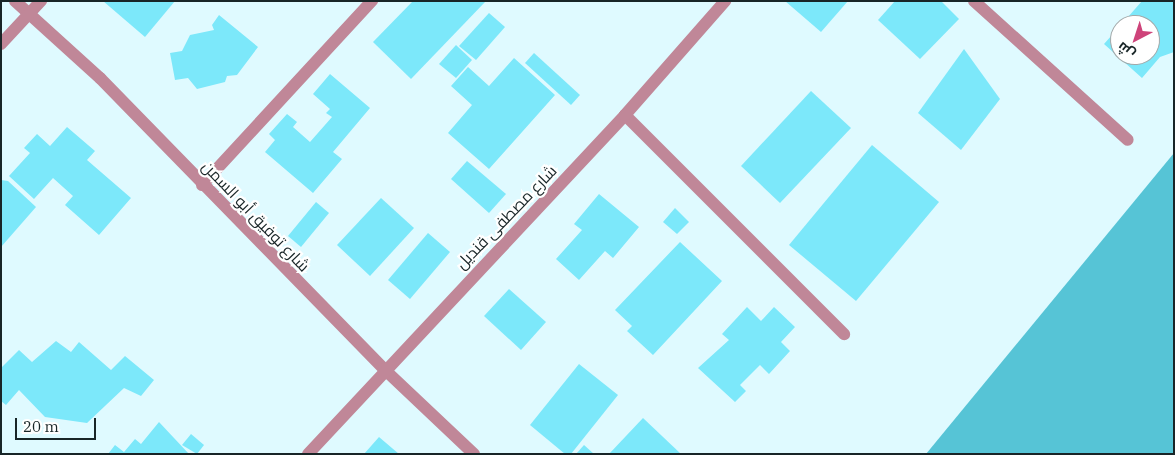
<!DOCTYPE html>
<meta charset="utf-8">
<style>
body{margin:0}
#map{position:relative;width:1175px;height:455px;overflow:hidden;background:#dffaff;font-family:"IBM Plex Serif",Cairo,serif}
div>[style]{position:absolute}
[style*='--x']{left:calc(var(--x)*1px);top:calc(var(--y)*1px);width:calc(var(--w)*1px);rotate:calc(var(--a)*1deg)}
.forest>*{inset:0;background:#56c4d6}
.building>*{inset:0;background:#7ce8fa}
.minor>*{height:12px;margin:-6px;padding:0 6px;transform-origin:6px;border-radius:6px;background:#c08798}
span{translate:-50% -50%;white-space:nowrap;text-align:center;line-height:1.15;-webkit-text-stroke:4.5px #fff;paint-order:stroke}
.street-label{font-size:16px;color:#182527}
.frame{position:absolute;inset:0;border:2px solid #182527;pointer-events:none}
.north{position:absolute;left:1110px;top:15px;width:50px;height:50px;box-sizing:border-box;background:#fff;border:1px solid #a3a8a9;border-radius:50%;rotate:220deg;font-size:14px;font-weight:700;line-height:20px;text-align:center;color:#182527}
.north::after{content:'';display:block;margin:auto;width:18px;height:22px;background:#ce437a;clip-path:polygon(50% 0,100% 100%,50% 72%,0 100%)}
.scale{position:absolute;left:15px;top:418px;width:81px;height:22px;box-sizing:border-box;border:2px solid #182527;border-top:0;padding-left:6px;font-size:15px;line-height:18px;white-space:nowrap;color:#182527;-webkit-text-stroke:4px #fff;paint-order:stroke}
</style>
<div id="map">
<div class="forest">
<div style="clip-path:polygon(1174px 153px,1174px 454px,926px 454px)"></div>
</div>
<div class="building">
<div style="clip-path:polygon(103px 1px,175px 1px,145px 37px)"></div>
<div style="clip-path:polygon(413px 1px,486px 1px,411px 79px,373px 42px)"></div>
<div style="clip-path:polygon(785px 1px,848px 1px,821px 32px)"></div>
<div style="clip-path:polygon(895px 1px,941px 1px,959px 19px,920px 59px,878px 20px)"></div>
<div style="clip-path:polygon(1142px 1px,1174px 1px,1174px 52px,1160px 57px,1142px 78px,1104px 44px,1120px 26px,1120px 55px,1150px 55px,1150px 25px,1121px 25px)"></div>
<div style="clip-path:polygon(489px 13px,505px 27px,476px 60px,459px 46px)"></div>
<div style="clip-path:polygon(219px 15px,258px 47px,237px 75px,227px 76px,225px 82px,197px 89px,188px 78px,175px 80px,170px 53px,182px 51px,190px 35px,214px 30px,212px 25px)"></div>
<div style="clip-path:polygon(456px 45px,472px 60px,456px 78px,439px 64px)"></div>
<div style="clip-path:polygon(964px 49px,1000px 99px,961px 150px,918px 113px)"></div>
<div style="clip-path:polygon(534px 53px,580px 95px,571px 105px,525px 63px)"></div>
<div style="clip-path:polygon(514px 58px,555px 95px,489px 169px,448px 133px,472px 105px,451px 86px,468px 67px,489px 86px)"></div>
<div style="clip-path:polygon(330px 74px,370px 108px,333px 152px,342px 159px,313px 193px,265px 152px,275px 140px,269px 134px,287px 114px,297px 122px,293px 127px,310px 142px,332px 117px,326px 113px,330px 109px,313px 94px)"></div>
<div style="clip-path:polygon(811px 91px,851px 128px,780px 203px,741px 166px)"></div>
<div style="clip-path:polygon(67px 127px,95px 151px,87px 160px,131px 198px,99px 235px,65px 205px,73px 196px,53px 178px,34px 199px,9px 176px,30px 153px,24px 148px,37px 134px,50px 146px)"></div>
<div style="clip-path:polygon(872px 145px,939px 202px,856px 301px,789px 245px)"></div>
<div style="clip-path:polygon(467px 161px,506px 194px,489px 213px,451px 179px)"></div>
<div style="clip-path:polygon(1px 180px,8px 181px,36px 207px,1px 247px)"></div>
<div style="clip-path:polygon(599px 194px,639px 227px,613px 258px,605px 251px,579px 280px,556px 259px,582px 230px,574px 224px)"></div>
<div style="clip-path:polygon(381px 198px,414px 228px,370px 276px,337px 245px)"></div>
<div style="clip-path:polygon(316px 202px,329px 213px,301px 247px,288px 236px)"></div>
<div style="clip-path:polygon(675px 208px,689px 222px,677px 234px,663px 222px)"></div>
<div style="clip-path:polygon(428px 233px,450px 252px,410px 299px,388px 280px)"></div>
<div style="clip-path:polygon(680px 242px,722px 281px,653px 355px,627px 331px,632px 326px,615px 310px)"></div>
<div style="clip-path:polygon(509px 289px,546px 322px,521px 350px,484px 316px)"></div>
<div style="clip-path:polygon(747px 307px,761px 321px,774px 307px,795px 327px,781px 342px,790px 351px,769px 374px,760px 365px,740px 385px,746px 391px,735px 402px,698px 368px,729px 340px,722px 334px)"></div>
<div style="clip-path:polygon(56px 341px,71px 352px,79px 342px,111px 370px,125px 356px,154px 380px,141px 396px,124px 388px,87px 423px,45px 417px,19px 390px,6px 405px,1px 401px,1px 368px,19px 350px,32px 362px)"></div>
<div style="clip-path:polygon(579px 364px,618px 395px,571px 454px,565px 454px,530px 425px)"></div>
<div style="clip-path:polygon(643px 418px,681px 454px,609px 454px)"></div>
<div style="clip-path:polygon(159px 422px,189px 454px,108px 454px,115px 445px,124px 452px,135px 439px,141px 444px)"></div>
<div style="clip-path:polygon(191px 434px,204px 445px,197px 454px,182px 445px)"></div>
<div style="clip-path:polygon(379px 437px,399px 454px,364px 454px)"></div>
<div style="clip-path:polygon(584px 445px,594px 454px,576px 454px)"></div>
</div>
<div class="minor">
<div style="--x:15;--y:1;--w:115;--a:42.2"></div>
<div style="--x:100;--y:78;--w:407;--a:45.7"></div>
<div style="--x:384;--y:369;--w:124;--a:43.4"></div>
<div style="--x:974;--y:1;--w:207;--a:42.1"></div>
<div style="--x:1;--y:44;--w:59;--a:-47.1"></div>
<div style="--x:625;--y:115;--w:310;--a:45"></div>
<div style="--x:202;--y:185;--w:251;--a:-47.3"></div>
<div style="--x:308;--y:454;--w:464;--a:-46.9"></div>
<div style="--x:625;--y:115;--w:152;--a:-48.7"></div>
</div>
<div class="street-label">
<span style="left:256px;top:216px;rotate:46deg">شارع توفيق أبو السمن</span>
<span style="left:506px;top:217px;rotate:-46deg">شارع مصطفى قنديل</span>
</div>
<div class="frame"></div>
<div class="north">ش</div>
<div class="scale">20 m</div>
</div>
